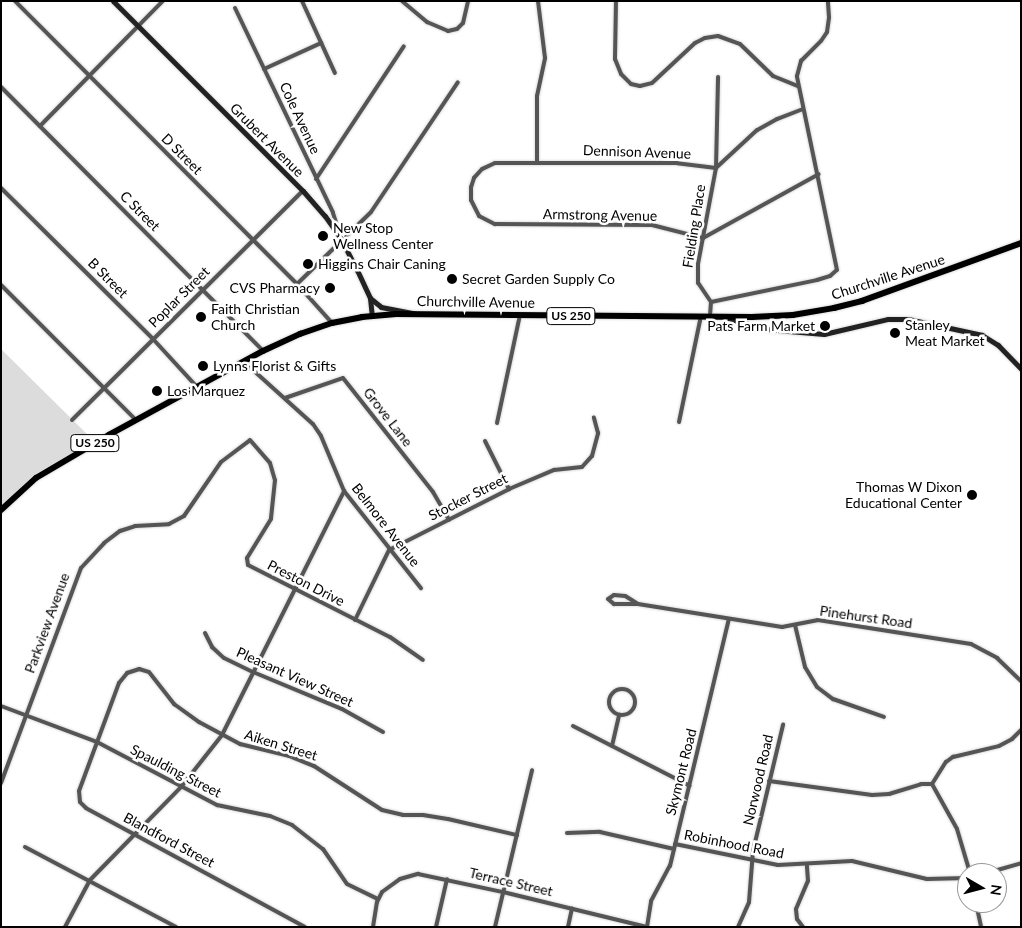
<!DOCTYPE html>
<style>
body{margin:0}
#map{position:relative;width:1022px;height:928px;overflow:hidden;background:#fff;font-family:Lato,sans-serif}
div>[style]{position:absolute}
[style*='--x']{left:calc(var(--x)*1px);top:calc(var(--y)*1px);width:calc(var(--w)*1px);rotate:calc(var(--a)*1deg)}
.green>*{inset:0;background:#dcdcdc}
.roads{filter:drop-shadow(0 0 1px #dbdbdb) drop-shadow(0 0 1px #dbdbdb)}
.street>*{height:4px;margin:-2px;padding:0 2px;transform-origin:2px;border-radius:2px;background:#555}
.street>.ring{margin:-2px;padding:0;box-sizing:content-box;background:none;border:4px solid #555;border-radius:50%}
.secondary>*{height:5px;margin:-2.5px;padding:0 2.5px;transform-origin:2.5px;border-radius:2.5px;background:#222}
.primary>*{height:5.5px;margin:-2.75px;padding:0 2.75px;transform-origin:2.75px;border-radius:2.75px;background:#000}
.dots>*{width:14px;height:14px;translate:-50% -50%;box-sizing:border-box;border:2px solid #fff;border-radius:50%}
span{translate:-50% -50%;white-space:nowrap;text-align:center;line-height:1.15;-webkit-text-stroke:5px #fff;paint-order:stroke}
.shield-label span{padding:1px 4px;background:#fff;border:1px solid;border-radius:4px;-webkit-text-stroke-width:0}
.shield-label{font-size:12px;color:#000;font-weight:700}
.street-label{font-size:14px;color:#000}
.poi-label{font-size:14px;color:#000}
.left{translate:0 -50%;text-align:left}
.right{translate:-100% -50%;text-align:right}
.frame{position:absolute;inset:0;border:2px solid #000;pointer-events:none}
.north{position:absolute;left:957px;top:863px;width:50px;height:50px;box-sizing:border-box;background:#fff;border:1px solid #999;border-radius:50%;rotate:98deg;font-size:14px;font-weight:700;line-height:20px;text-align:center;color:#000}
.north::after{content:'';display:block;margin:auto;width:18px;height:22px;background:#000;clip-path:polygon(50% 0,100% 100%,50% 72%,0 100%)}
</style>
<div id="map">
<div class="green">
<div style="clip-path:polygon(1px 349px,94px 441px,35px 477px,1px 507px)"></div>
</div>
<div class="roads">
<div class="street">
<div style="--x:15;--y:1;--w:400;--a:45.1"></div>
<div style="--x:297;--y:284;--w:52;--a:48.1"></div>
<div style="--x:302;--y:1;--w:79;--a:65.4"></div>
<div style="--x:402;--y:1;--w:33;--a:40"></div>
<div style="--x:427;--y:22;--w:23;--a:23"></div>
<div style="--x:448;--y:31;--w:9;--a:-13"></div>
<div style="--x:457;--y:29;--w:8;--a:-45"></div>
<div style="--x:463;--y:23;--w:23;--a:-77"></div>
<div style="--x:616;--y:1;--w:58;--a:91"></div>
<div style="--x:615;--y:59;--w:16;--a:68"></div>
<div style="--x:621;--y:74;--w:14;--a:45"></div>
<div style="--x:631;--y:84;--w:9;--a:13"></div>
<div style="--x:640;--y:86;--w:12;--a:-14"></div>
<div style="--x:652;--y:83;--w:59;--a:-42.9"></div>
<div style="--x:695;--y:43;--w:11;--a:-27"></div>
<div style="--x:705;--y:38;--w:13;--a:-9"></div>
<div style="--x:718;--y:36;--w:23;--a:20"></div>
<div style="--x:740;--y:44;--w:46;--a:44.1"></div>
<div style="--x:773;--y:76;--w:27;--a:22"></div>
<div style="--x:235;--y:8;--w:227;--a:64.4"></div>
<div style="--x:333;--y:213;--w:25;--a:72"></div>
<div style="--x:264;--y:69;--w:63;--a:-24.5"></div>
<div style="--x:1;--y:87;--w:372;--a:45.2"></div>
<div style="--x:803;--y:109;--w:28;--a:159"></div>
<div style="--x:777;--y:119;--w:23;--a:151"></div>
<div style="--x:757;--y:130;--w:56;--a:137.2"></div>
<div style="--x:716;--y:168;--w:39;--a:-173"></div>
<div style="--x:677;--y:163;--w:182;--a:180"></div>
<div style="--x:495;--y:163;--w:14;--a:155"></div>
<div style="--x:482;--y:169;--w:12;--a:132"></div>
<div style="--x:474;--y:178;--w:9;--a:108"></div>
<div style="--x:471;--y:187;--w:13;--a:90"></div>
<div style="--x:471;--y:200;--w:18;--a:63"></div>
<div style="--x:479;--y:216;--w:18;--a:27"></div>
<div style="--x:495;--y:224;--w:157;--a:0.4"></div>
<div style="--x:652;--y:225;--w:53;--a:14.3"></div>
<div style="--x:703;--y:238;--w:132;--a:-28.9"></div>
<div style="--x:40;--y:126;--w:175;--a:-45.5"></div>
<div style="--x:537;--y:162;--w:66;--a:-90"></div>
<div style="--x:537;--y:96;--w:39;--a:-78"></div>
<div style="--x:545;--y:58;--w:57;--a:-97"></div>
<div style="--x:316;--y:179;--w:159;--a:-56.5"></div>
<div style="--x:1;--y:188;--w:214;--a:44.8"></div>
<div style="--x:153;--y:339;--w:65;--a:47.5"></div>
<div style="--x:297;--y:284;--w:103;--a:-44.2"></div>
<div style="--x:371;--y:212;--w:156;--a:-56.2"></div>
<div style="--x:1;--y:285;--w:191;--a:45"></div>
<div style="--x:711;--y:302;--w:108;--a:-11.7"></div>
<div style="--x:817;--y:280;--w:14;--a:-17"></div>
<div style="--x:830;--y:276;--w:9;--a:-41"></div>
<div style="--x:837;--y:270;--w:198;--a:-101.7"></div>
<div style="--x:797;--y:76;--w:16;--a:-75"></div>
<div style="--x:801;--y:61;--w:28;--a:-45"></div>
<div style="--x:821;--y:41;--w:11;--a:-56"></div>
<div style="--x:827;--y:32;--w:15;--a:-82"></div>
<div style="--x:829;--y:17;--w:16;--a:-94"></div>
<div style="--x:710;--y:316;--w:14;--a:-86"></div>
<div style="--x:711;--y:302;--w:23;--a:-124"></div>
<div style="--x:698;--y:283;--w:19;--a:-90"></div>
<div style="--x:698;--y:264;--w:98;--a:-79.4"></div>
<div style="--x:716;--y:168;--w:91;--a:-88.7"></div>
<div style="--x:243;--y:361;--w:94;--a:42"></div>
<div style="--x:313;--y:424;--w:14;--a:56"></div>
<div style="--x:321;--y:436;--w:60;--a:67.3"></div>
<div style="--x:344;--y:491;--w:124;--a:51.6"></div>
<div style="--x:285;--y:398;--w:61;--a:-19"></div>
<div style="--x:343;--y:378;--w:145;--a:51.7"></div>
<div style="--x:433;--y:492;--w:32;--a:60"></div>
<div style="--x:72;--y:420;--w:325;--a:-44.8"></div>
<div style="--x:679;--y:422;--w:108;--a:-78.3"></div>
<div style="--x:497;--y:423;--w:110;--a:-78"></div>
<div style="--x:485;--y:441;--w:54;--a:63.4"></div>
<div style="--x:638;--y:604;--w:15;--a:-148"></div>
<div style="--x:625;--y:596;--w:11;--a:-175"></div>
<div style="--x:614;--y:595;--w:7;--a:146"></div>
<div style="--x:608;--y:599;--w:8;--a:40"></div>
<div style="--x:614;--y:604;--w:24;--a:0"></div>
<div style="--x:638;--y:604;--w:146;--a:9.1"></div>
<div style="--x:782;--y:627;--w:37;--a:-11"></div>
<div style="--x:818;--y:620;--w:155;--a:8.9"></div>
<div style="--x:971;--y:644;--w:30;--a:28"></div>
<div style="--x:997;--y:658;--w:33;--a:44"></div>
<div style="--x:355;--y:620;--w:78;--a:-64.1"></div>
<div style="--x:389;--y:550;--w:135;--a:-26.9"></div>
<div style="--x:509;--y:489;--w:49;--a:-22.9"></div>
<div style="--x:554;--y:470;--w:28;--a:-6"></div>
<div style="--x:582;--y:467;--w:15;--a:-48"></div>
<div style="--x:592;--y:456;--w:24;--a:-75"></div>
<div style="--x:598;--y:433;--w:16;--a:-105"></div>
<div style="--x:795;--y:625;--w:43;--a:76.6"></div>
<div style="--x:805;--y:667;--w:23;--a:59"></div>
<div style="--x:817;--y:687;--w:20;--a:37"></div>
<div style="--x:833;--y:699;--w:54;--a:19.4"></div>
<div style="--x:205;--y:633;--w:16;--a:63"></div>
<div style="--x:212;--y:647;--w:16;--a:43"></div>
<div style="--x:224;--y:658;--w:32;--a:26"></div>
<div style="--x:253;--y:672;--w:96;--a:22.6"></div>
<div style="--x:342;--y:709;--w:47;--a:29.3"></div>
<div class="ring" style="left:609px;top:689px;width:22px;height:22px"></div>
<div style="--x:1;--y:706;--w:103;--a:20.6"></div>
<div style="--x:97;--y:742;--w:136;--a:27.7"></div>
<div style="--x:217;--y:805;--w:54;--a:11.7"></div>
<div style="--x:270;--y:816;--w:24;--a:22"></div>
<div style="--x:292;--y:825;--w:39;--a:38"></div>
<div style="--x:323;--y:849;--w:42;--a:55.6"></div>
<div style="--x:347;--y:884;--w:34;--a:26"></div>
<div style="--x:573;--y:726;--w:131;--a:27.1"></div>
<div style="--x:612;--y:746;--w:32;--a:-77"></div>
<div style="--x:769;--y:781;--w:104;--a:7.7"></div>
<div style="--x:872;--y:795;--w:17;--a:-3"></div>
<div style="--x:889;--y:794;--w:34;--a:-17"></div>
<div style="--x:921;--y:784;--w:11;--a:0"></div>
<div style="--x:1;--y:783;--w:229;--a:-69.6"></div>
<div style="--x:81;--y:568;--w:34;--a:-47"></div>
<div style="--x:104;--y:543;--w:20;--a:-37"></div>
<div style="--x:120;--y:531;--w:16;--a:-18"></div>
<div style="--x:135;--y:526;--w:34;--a:-3"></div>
<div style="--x:169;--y:524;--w:17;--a:-28"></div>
<div style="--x:184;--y:516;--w:65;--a:-55.6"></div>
<div style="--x:221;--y:462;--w:36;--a:-37"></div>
<div style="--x:250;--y:440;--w:30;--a:49"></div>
<div style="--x:270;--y:463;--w:18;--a:74"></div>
<div style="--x:275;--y:480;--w:39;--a:96"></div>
<div style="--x:271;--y:519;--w:46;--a:121.6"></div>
<div style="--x:247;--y:558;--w:7;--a:82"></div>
<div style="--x:248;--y:565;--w:159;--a:26.9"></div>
<div style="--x:390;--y:637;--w:40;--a:34.9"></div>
<div style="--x:932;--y:784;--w:26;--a:-58"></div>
<div style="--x:946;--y:762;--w:9;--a:-36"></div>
<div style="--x:953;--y:757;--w:47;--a:-13.4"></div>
<div style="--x:999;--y:746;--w:15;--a:-28"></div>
<div style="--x:1012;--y:739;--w:13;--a:-45"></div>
<div style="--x:932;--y:784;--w:51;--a:60.9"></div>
<div style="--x:957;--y:829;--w:46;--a:73.5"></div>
<div style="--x:567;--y:833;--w:33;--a:-2"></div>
<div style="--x:600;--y:832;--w:76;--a:12.9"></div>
<div style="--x:675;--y:844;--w:105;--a:11.5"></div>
<div style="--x:778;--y:865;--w:74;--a:-3.1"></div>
<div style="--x:852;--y:861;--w:77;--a:13.5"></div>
<div style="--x:927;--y:879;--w:40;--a:-1.4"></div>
<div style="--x:25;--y:847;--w:171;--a:27.9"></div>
<div style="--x:987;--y:873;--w:35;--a:-16"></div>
<div style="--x:976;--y:903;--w:25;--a:78"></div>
<div style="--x:65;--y:927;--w:53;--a:-62"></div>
<div style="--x:90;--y:880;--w:130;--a:-45.6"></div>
<div style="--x:181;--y:787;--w:66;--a:-51.7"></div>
<div style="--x:222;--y:735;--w:273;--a:-63.4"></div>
<div style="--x:305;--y:927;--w:249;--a:-151.5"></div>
<div style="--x:86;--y:808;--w:8;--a:-135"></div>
<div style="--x:80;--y:802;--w:11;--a:-95"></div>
<div style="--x:79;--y:791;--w:115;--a:-69.7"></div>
<div style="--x:119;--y:683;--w:13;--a:-51"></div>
<div style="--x:127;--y:673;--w:13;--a:-18"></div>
<div style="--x:139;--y:669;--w:10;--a:17"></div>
<div style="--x:149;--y:672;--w:41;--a:52"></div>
<div style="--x:174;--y:704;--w:31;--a:36"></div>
<div style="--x:199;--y:722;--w:47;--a:28.2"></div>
<div style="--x:240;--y:744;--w:50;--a:13.8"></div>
<div style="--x:289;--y:756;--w:27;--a:22"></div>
<div style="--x:314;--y:766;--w:81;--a:32.9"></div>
<div style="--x:382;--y:810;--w:22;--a:13"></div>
<div style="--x:403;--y:815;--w:20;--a:0"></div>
<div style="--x:423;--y:815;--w:25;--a:9"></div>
<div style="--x:448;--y:819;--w:71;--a:13.1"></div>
<div style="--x:373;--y:927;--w:25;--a:-81"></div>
<div style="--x:377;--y:902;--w:11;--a:-63"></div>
<div style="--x:382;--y:892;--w:22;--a:-36"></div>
<div style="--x:400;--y:879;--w:19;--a:-16"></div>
<div style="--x:418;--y:874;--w:87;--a:12"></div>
<div style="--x:503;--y:892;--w:148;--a:13.7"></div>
<div style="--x:647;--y:927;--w:26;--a:-81"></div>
<div style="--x:651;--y:901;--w:40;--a:-62"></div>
<div style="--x:670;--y:866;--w:254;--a:-76.6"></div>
<div style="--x:436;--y:927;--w:49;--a:-77.1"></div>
<div style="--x:495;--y:927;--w:161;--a:-76.7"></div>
<div style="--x:568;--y:927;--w:19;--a:-78"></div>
<div style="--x:738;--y:927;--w:27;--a:-66"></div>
<div style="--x:749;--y:902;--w:51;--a:-85.5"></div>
<div style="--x:753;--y:851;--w:130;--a:-76.6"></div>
<div style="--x:803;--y:927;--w:10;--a:-127"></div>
<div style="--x:797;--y:919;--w:10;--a:-96"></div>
<div style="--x:796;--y:909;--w:30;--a:-67"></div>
<div style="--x:808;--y:881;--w:16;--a:-94"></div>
</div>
<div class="secondary">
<div style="--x:113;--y:1;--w:269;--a:45"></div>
<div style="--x:303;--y:191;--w:33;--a:49"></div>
<div style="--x:325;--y:216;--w:28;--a:55"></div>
<div style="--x:341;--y:239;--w:35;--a:63"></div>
<div style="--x:357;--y:270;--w:31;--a:65"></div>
<div style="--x:370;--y:298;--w:18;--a:84"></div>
<div style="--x:370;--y:298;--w:14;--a:39"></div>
<div style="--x:381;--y:307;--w:33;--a:11"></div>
<div style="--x:728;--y:318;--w:39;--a:17"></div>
<div style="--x:765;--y:329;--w:59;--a:4.8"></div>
<div style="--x:824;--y:334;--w:66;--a:-13.2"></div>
<div style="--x:888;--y:319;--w:20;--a:0"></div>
<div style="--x:908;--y:319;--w:76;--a:12.2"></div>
<div style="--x:982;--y:335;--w:19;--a:32"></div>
<div style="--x:998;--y:345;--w:33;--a:46"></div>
</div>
<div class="primary">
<div style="--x:1;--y:510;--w:47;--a:-42.4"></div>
<div style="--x:36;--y:478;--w:85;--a:-30.5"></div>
<div style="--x:109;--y:435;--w:175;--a:-28.6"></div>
<div style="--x:263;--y:351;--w:41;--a:-24.7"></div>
<div style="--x:300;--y:334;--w:34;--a:-19"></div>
<div style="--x:332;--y:323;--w:31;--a:-11"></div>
<div style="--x:362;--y:317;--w:34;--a:-5"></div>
<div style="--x:396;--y:314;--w:356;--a:0.5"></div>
<div style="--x:752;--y:317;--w:41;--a:-2.8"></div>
<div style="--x:793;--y:315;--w:42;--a:-9.7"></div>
<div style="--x:834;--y:308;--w:29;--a:-14"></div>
<div style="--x:862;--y:301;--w:169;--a:-20"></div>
</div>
</div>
<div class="dots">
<div style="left:323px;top:236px;background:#000"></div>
<div style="left:308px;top:264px;background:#000"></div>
<div style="left:452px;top:279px;background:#000"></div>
<div style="left:330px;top:288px;background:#000"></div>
<div style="left:201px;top:317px;background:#000"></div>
<div style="left:825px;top:326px;background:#000"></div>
<div style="left:895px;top:333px;background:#000"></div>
<div style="left:203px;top:366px;background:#000"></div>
<div style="left:157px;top:391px;background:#000"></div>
<div style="left:972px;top:495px;background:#000"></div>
</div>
<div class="shield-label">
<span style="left:571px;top:316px">US 250</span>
<span style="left:95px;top:443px">US 250</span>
</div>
<div class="street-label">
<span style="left:300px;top:118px;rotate:65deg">Cole Avenue</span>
<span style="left:267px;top:140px;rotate:45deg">Grubert Avenue</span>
<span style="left:637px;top:152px;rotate:2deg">Dennison Avenue</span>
<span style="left:182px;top:154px;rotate:45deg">D Street</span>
<span style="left:140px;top:211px;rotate:45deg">C Street</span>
<span style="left:600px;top:215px;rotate:1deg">Armstrong Avenue</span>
<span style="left:694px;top:226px;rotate:-81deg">Fielding Place</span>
<span style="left:888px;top:277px;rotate:-18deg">Churchville Avenue</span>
<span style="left:108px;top:278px;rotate:45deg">B Street</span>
<span style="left:179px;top:297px;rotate:-45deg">Poplar Street</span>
<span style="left:476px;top:302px;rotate:1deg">Churchville Avenue</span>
<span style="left:388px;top:417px;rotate:52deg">Grove Lane</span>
<span style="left:468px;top:497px;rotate:-27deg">Stocker Street</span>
<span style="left:386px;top:525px;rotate:52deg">Belmore Avenue</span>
<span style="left:306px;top:583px;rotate:27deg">Preston Drive</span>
<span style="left:866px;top:617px;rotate:8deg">Pinehurst Road</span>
<span style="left:47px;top:623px;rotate:-70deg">Parkview Avenue</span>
<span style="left:295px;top:677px;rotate:24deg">Pleasant View Street</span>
<span style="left:281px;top:745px;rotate:17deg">Aiken Street</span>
<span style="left:176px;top:771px;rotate:27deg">Spaulding Street</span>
<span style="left:681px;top:772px;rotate:-76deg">Skymont Road</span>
<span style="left:758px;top:780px;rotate:-77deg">Norwood Road</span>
<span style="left:169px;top:840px;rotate:28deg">Blandford Street</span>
<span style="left:734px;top:844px;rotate:11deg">Robinhood Road</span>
<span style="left:511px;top:882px;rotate:13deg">Terrace Street</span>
</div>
<div class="poi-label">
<span class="left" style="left:333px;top:236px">New Stop<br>Wellness Center</span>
<span class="left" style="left:318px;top:264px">Higgins Chair Caning</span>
<span class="left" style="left:462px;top:279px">Secret Garden Supply Co</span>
<span class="right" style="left:320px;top:288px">CVS Pharmacy</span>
<span class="left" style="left:211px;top:317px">Faith Christian<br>Church</span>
<span class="left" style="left:905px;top:333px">Stanley<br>Meat Market</span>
<span class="right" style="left:815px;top:326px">Pats Farm Market</span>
<span class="left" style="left:213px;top:366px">Lynns Florist &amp; Gifts</span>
<span class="left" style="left:167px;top:391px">Los Marquez</span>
<span class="right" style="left:962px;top:495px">Thomas W Dixon<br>Educational Center</span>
</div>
<div class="frame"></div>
<div class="north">N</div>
</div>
